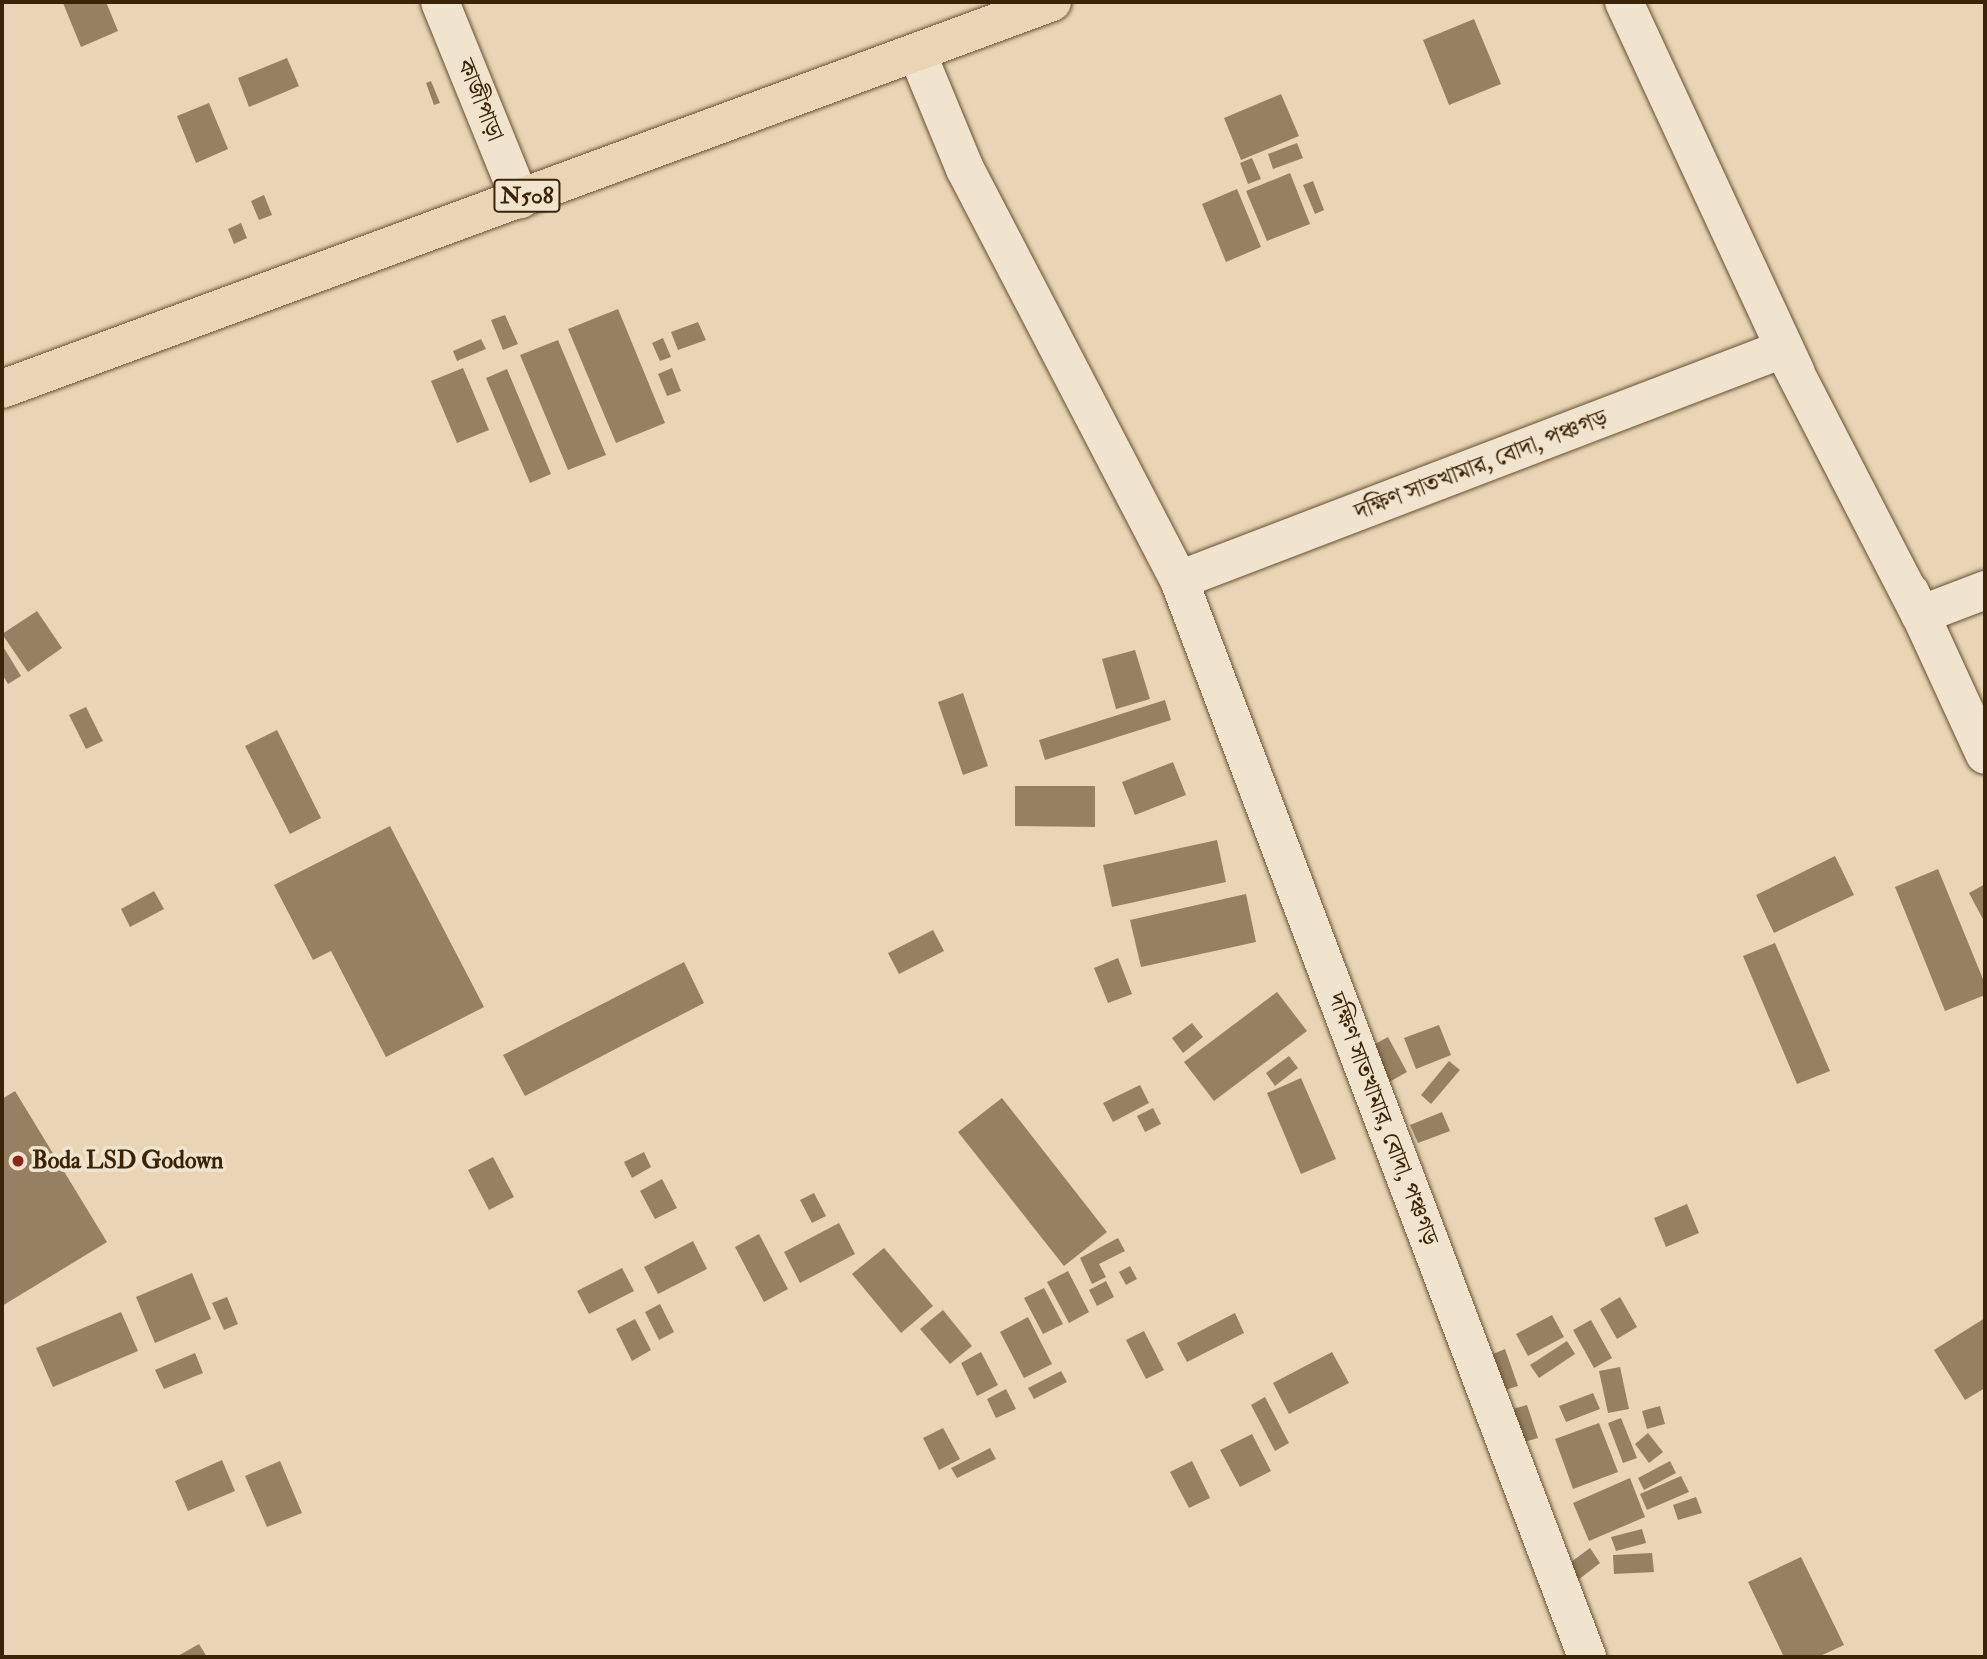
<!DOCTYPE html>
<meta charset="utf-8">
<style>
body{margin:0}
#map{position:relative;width:1987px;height:1659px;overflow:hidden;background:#e9d5b5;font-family:"IM FELL Double Pica","Noto Serif Bengali",serif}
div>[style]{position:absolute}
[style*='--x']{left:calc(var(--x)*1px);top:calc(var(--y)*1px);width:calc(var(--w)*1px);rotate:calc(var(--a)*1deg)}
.building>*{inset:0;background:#958061}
.roads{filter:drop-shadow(0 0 2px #665032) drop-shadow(0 0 2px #665032)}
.street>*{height:38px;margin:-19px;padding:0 19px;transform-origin:19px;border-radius:19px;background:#f1e4cf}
.highway>*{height:38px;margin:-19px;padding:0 19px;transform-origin:19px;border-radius:19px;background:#e9d5b5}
.dots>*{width:19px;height:19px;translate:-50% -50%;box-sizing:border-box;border:4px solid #f1e4cf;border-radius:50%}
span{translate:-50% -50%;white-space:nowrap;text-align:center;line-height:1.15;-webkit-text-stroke:7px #f1e4cf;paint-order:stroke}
.shield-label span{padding:2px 5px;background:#f1e4cf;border:2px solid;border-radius:5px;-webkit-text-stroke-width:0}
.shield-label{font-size:23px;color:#3a2407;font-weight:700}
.street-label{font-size:24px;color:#3a2407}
.poi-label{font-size:24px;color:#3a2407;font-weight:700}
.left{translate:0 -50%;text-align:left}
.frame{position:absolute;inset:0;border:4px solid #3a2407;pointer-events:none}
</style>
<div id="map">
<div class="building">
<div style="clip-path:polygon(106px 2px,118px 31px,81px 47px,63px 3px)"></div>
<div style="clip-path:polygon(1474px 19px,1501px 84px,1449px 105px,1423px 40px)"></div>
<div style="clip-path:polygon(287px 58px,299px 86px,249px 107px,238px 78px)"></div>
<div style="clip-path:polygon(431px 81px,440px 103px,434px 105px,426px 83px)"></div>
<div style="clip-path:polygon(1281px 94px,1299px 136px,1241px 160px,1224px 118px)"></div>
<div style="clip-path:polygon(209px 103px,228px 149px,196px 163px,177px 116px)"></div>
<div style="clip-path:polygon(1297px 143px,1303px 158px,1273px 169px,1268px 154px)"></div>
<div style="clip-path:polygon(1252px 158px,1261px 179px,1248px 184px,1240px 163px)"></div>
<div style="clip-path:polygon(1290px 173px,1310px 224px,1267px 241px,1246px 191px)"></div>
<div style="clip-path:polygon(1313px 181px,1324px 210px,1315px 214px,1303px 185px)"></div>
<div style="clip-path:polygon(1237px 189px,1261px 247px,1226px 262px,1202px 204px)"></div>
<div style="clip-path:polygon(264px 195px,272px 215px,259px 220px,251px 201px)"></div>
<div style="clip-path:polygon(241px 223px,247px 238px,234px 244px,228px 229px)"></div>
<div style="clip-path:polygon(618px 309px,665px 423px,616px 443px,568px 329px)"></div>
<div style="clip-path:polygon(505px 315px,518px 344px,503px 350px,491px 320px)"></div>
<div style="clip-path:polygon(698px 322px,706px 340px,678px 350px,671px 332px)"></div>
<div style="clip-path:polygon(663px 338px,671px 357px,660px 361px,652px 343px)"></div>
<div style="clip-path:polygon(481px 339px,486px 349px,457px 361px,453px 351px)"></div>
<div style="clip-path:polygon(558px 340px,606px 455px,568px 470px,520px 355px)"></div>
<div style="clip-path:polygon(463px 368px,489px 430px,457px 443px,431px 381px)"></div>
<div style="clip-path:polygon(672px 368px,681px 391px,667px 396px,658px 374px)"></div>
<div style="clip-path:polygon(507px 369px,551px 474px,530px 483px,486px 378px)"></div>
<div style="clip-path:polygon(37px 611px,62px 648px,28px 672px,2px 634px)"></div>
<div style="clip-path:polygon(4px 648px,21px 676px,8px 684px,2px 674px)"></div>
<div style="clip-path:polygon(1135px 650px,1150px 699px,1116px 709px,1102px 659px)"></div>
<div style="clip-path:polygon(963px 693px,988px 766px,963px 775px,938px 702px)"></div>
<div style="clip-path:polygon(1165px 700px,1171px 720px,1045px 760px,1039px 740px)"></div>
<div style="clip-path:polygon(86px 707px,103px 741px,86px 749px,69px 715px)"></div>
<div style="clip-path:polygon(277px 730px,321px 818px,290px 834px,245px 746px)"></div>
<div style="clip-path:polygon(1173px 762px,1186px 795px,1135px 815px,1122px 782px)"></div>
<div style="clip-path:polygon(1015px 786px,1095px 786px,1095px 827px,1015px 826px)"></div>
<div style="clip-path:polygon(390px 826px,484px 1007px,386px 1057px,331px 951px,313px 960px,274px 885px)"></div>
<div style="clip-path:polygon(1217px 840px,1226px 882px,1112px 907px,1103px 865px)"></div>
<div style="clip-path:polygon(1835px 856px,1854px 895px,1774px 933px,1756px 895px)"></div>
<div style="clip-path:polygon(1938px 869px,1985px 984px,1985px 995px,1945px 1011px,1895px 887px)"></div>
<div style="clip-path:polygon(1985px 884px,1985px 923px,1969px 893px)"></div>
<div style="clip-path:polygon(154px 891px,164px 909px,130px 927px,121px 909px)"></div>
<div style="clip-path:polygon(1246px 894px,1256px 942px,1141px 967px,1130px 920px)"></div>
<div style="clip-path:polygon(933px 930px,944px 951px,899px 974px,888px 953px)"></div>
<div style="clip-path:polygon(1775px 943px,1830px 1071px,1797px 1084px,1743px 956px)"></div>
<div style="clip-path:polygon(1118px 958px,1132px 994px,1108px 1003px,1094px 968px)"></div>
<div style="clip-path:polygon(684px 962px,704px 1003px,525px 1096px,503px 1055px)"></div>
<div style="clip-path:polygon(1277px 992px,1307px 1031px,1214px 1101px,1184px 1062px)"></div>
<div style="clip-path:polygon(1192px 1023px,1203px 1037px,1183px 1053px,1172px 1038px)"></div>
<div style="clip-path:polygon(1439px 1025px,1451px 1055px,1416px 1069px,1404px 1038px)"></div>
<div style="clip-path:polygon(1388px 1037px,1407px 1072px,1382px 1086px,1362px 1051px)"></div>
<div style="clip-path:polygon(1289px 1056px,1298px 1068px,1275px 1086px,1266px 1073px)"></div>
<div style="clip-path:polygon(1449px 1061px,1460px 1070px,1431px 1104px,1421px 1095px)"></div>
<div style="clip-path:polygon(1301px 1078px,1336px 1159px,1301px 1174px,1267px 1093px)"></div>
<div style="clip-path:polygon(1140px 1085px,1149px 1103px,1113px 1122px,1103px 1103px)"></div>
<div style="clip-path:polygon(15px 1091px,107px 1242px,2px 1306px,2px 1099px)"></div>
<div style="clip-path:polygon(1002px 1098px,1107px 1232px,1064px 1266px,958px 1132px)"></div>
<div style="clip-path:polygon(1153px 1108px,1161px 1124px,1145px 1132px,1137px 1116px)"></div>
<div style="clip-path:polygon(1442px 1112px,1450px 1131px,1418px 1143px,1410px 1125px)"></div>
<div style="clip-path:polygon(644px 1152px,651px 1167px,632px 1178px,624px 1162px)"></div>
<div style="clip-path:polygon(493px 1157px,514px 1197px,489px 1210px,468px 1170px)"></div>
<div style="clip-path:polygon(662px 1179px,677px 1208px,655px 1219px,640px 1191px)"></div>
<div style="clip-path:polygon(814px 1193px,826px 1216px,812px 1223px,800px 1200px)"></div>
<div style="clip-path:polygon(1687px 1204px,1699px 1233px,1666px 1247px,1654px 1218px)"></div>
<div style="clip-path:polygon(839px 1223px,855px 1254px,800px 1283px,784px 1252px)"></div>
<div style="clip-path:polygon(759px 1234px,788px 1289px,764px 1302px,735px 1247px)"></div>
<div style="clip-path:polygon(1118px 1238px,1125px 1251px,1099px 1264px,1106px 1277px,1092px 1284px,1080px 1258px)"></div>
<div style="clip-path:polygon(693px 1241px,707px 1269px,658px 1294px,644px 1267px)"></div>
<div style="clip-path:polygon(884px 1248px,933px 1306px,901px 1333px,852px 1274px)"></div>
<div style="clip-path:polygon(1130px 1266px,1137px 1279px,1126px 1285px,1119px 1272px)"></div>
<div style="clip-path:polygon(622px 1268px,634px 1291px,589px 1314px,577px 1291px)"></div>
<div style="clip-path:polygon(1068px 1271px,1089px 1312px,1069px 1323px,1047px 1282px)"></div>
<div style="clip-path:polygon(192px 1273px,211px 1319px,155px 1343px,136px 1297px)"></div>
<div style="clip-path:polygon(1106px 1281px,1114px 1297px,1097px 1306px,1089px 1290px)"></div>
<div style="clip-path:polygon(1044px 1288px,1063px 1324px,1043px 1334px,1024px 1298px)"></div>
<div style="clip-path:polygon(227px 1297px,238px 1324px,224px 1330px,212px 1303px)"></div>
<div style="clip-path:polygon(1620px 1297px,1637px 1327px,1617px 1339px,1600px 1309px)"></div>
<div style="clip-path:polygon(660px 1304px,674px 1332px,659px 1340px,645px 1312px)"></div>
<div style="clip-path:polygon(943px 1310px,972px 1346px,950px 1364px,920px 1329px)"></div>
<div style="clip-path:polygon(121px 1312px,138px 1351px,53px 1387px,36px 1348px)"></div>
<div style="clip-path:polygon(1235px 1313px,1244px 1333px,1187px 1362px,1177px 1343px)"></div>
<div style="clip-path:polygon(1552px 1315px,1564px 1337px,1528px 1356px,1516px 1334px)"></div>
<div style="clip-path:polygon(1028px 1317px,1052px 1364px,1024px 1378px,1000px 1332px)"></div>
<div style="clip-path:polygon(1985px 1318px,1985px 1388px,1965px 1400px,1934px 1350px)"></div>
<div style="clip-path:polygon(635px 1319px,651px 1350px,632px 1361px,616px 1329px)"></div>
<div style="clip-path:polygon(1591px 1320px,1612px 1358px,1594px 1368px,1573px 1330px)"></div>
<div style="clip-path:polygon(1144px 1331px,1164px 1370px,1146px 1379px,1126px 1340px)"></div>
<div style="clip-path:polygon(1567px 1341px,1575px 1354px,1539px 1378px,1530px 1365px)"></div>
<div style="clip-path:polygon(1505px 1349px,1518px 1386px,1505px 1390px,1493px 1354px)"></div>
<div style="clip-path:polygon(981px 1352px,998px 1385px,977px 1396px,961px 1363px)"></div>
<div style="clip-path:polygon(1332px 1352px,1349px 1383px,1289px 1414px,1273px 1383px)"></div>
<div style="clip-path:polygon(195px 1353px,203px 1373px,164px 1389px,155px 1370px)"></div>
<div style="clip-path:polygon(1620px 1367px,1629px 1409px,1608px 1413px,1599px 1371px)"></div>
<div style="clip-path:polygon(1061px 1371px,1067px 1382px,1034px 1399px,1028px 1388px)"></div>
<div style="clip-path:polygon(1006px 1389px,1016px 1409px,996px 1418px,987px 1399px)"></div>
<div style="clip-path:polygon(1593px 1393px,1600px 1409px,1566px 1422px,1559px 1406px)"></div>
<div style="clip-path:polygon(1265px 1397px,1289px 1443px,1275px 1451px,1251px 1405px)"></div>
<div style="clip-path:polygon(1527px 1405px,1538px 1438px,1524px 1442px,1513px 1409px)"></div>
<div style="clip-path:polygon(1660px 1406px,1665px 1424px,1647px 1429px,1642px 1411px)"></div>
<div style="clip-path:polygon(1621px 1418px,1637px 1458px,1623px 1463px,1608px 1423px)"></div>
<div style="clip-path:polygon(1599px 1423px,1618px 1472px,1573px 1489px,1555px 1439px)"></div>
<div style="clip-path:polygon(943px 1428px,960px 1459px,939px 1470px,923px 1438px)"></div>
<div style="clip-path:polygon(1648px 1433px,1663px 1452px,1649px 1463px,1635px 1444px)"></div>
<div style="clip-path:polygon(1252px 1434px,1271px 1471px,1240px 1487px,1220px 1450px)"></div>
<div style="clip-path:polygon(990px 1448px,996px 1459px,957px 1478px,951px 1468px)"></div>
<div style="clip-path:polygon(222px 1460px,235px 1491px,188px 1511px,175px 1481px)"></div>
<div style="clip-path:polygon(280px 1461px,302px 1513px,267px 1527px,245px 1476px)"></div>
<div style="clip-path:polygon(1192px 1461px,1210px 1498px,1189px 1508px,1170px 1472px)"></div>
<div style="clip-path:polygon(1670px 1461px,1676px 1473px,1644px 1490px,1638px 1478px)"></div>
<div style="clip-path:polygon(1681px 1476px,1689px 1492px,1647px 1510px,1640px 1494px)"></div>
<div style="clip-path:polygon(1630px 1478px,1645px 1517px,1589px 1541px,1573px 1503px)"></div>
<div style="clip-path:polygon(1696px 1497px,1702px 1513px,1678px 1520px,1673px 1505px)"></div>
<div style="clip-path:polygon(1642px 1529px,1646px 1543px,1616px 1551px,1611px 1537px)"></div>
<div style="clip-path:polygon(1590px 1548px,1600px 1563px,1578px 1580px,1567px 1565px)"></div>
<div style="clip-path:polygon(1652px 1553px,1654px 1572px,1614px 1574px,1613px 1555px)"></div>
<div style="clip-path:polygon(1801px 1557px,1844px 1645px,1818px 1657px,1784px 1657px,1748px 1582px)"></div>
<div style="clip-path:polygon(199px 1644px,207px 1657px,176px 1657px)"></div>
</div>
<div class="roads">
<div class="street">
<div style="--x:440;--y:2;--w:213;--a:67.9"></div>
<div style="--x:1624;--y:2;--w:407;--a:65.1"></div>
<div style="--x:917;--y:53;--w:126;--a:67.5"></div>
<div style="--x:965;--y:169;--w:463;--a:62.5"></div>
<div style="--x:1179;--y:580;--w:1152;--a:69.25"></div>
<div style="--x:1179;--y:580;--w:647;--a:-20.93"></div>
<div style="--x:1783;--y:349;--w:299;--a:62.7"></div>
<div style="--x:1920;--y:615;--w:70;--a:-21"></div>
<div style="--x:1910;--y:592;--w:179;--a:65.3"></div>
</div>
<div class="highway">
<div style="--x:2;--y:389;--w:1119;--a:-20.23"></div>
</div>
</div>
<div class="dots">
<div style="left:18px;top:1161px;background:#8f2418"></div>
</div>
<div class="shield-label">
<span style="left:527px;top:196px">N508</span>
</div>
<div class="street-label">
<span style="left:480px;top:100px;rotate:68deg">কাজীপাড়া</span>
<span style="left:1481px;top:465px;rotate:-21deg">দক্ষিণ সাতখামার, বোদা, পঞ্চগড়</span>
<span style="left:1383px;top:1119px;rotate:69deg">দক্ষিণ সাতখামার, বোদা, পঞ্চগড়</span>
</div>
<div class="poi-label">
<span class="left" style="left:32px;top:1161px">Boda LSD Godown</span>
</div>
<div class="frame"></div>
</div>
